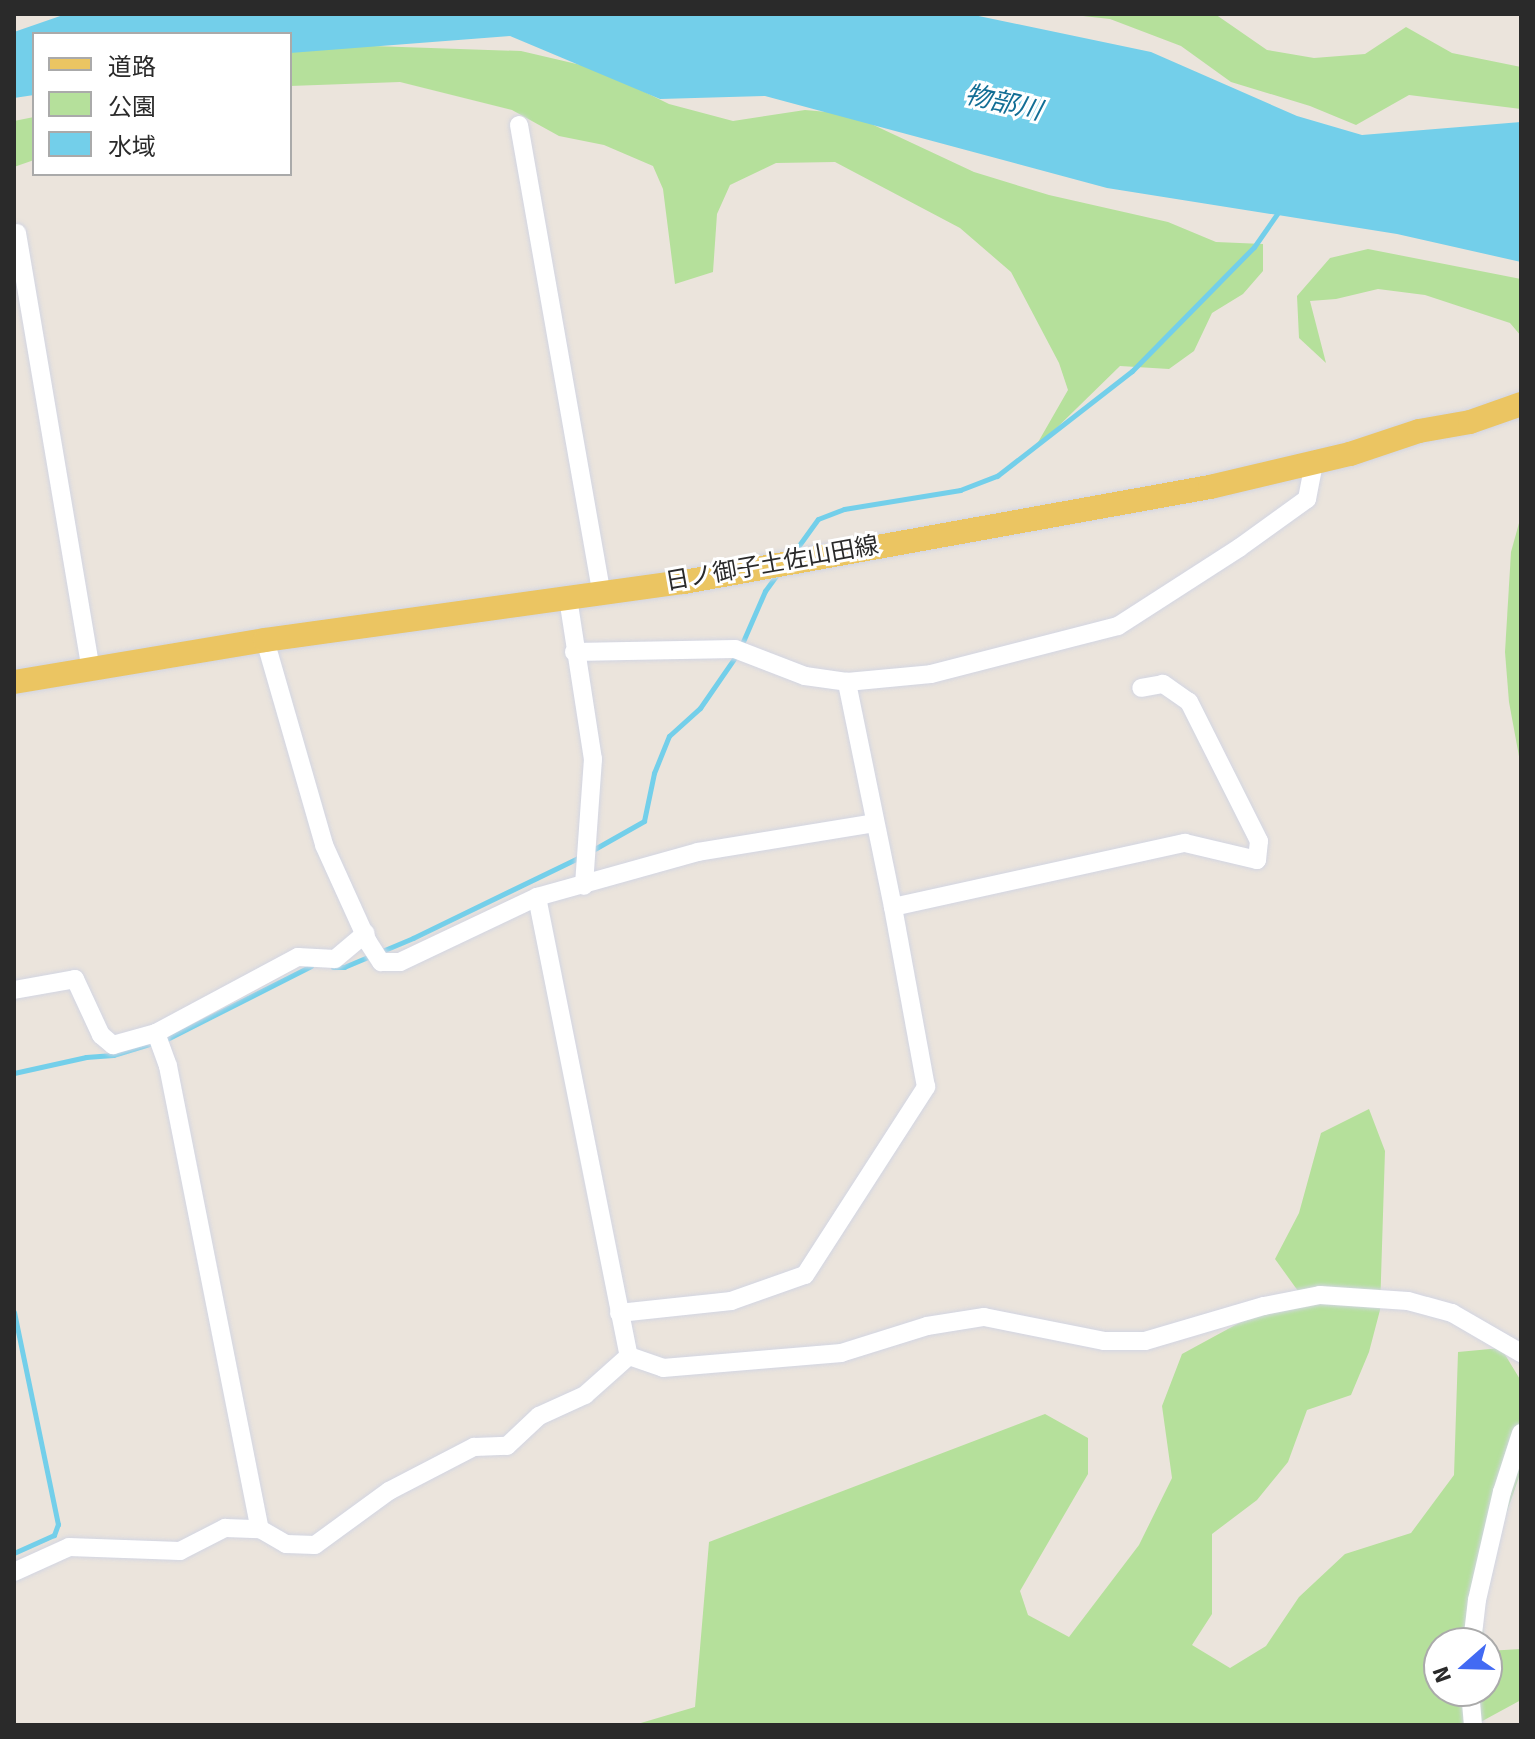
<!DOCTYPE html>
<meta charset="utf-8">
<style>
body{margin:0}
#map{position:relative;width:1535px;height:1739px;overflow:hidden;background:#ebe4dc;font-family:Signika,"Noto Sans JP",sans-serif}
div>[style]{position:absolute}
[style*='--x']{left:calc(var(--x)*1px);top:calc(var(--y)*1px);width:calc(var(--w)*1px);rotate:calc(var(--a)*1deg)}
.green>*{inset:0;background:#b5e09b}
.water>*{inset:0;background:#73cfea}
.stream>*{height:5px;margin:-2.5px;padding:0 2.5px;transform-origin:2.5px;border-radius:2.5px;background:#73cfea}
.roads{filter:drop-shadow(0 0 2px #d2d5e2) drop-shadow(0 0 2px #d2d5e2)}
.minor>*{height:18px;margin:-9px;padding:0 9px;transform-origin:9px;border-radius:9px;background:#fff}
.major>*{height:24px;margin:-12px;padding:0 12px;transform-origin:12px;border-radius:12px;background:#ebc562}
span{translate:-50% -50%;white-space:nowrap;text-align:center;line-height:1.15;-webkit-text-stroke:6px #fff;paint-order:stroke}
.street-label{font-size:24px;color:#2a2a2a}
.water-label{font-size:26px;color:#126e95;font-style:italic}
.frame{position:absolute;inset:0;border:16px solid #2a2a2a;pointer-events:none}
.legend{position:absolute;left:32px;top:32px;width:260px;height:144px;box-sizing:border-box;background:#fff;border:2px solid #aaa;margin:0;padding:10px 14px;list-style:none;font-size:24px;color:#2a2a2a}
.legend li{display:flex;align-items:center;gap:16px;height:40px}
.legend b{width:40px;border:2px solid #aaa}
.north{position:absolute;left:1423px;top:1627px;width:80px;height:80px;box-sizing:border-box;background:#fff;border:2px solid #aaa;border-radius:50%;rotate:250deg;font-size:22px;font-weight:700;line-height:32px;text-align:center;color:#2a2a2a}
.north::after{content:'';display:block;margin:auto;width:28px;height:36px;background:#426af3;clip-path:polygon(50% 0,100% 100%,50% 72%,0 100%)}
</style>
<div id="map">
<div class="green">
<div style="clip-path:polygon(1065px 14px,1215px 14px,1267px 50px,1314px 58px,1365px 54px,1406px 27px,1452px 53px,1521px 67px,1521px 109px,1409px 95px,1356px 125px,1310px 106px,1231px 82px,1181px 46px,1110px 19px)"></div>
<div style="clip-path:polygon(344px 45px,521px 51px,598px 69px,669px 104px,733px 121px,805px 110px,850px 114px,974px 172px,1049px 195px,1168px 222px,1216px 242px,1263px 244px,1263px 271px,1243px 294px,1212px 313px,1194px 351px,1169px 369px,1120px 366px,1033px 451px,1068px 390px,1059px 363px,1011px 272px,960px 228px,835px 162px,776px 163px,730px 185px,717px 214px,713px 272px,675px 284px,663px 189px,653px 166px,604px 145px,559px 136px,512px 110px,400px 82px,290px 86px,290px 47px)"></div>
<div style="clip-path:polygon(34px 117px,34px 160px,14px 167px,14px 121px)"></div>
<div style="clip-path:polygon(1368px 249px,1521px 279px,1521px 336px,1510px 323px,1425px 295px,1378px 289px,1336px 299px,1310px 301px,1326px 363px,1299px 338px,1297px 296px,1330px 258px)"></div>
<div style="clip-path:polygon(1521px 516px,1521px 767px,1509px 702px,1505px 652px,1511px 552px)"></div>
<div style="clip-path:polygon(1369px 1109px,1385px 1151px,1380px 1310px,1369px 1352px,1351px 1395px,1307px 1410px,1288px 1462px,1257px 1500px,1212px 1534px,1212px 1614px,1192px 1645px,1230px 1668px,1266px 1646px,1299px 1597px,1345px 1554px,1411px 1533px,1454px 1475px,1458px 1352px,1501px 1348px,1521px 1381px,1521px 1471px,1478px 1595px,1485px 1643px,1439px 1643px,1439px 1691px,1487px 1691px,1487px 1651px,1521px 1649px,1521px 1700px,1475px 1725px,634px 1725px,695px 1707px,709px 1542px,1045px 1414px,1088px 1438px,1088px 1474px,1020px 1591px,1028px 1615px,1069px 1637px,1139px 1545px,1172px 1478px,1162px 1406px,1182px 1354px,1298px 1291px,1275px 1259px,1299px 1213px,1321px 1133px)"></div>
</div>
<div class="water">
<div style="clip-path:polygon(66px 14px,969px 14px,1151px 52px,1297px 116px,1362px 135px,1521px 122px,1521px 262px,1397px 234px,1107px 188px,765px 96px,660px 99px,510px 36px,290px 53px,290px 34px,34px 34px,34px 95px,14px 98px,14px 32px)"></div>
</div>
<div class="stream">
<div style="--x:792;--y:555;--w:44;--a:-54.2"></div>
<div style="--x:818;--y:519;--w:28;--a:-21"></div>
<div style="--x:844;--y:509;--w:118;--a:-9.3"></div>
<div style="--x:960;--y:490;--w:40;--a:-21"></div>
<div style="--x:997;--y:476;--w:171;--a:-37.9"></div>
<div style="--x:1132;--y:371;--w:174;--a:-45.5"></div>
<div style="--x:1254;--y:247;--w:44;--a:-55.2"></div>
<div style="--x:591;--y:851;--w:61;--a:-29.5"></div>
<div style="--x:644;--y:821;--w:49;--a:-78.2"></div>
<div style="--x:654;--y:773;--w:40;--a:-68"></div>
<div style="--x:669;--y:736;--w:42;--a:-42.1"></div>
<div style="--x:700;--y:708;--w:67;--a:-55.4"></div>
<div style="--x:738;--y:653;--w:68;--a:-66.5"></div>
<div style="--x:765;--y:591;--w:24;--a:-54"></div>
<div style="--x:333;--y:967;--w:11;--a:0"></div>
<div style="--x:344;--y:967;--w:75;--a:-22.8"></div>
<div style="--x:413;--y:938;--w:188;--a:-25.9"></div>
<div style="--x:163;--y:1041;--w:166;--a:-26.9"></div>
<div style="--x:14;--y:1073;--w:74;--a:-12.5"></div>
<div style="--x:86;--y:1057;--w:27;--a:-4"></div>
<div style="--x:113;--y:1055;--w:42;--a:-16.7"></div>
<div style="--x:14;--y:1312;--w:217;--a:78.3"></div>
<div style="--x:58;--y:1524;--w:12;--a:110"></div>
<div style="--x:54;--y:1535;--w:44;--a:155.8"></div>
</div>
<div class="roads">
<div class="minor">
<div style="--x:519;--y:125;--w:473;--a:80"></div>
<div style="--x:17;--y:233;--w:442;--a:80.4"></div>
<div style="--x:568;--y:598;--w:163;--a:81.2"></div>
<div style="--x:593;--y:759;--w:127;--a:94.1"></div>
<div style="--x:265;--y:640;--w:213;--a:73.9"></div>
<div style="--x:324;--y:845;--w:107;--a:65.6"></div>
<div style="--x:368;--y:942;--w:24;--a:57"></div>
<div style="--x:381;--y:962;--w:19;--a:0"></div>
<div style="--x:400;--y:962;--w:152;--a:-25.4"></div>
<div style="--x:537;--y:897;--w:167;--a:-15.6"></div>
<div style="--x:698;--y:852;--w:179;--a:-9.3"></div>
<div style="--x:574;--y:652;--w:161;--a:-1.1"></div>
<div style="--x:735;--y:649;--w:75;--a:21.1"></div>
<div style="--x:805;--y:676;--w:42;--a:8.1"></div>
<div style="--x:847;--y:682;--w:84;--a:-5.4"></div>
<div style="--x:931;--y:674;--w:193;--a:-14.4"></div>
<div style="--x:1118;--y:626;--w:144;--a:-32.8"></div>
<div style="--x:1239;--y:548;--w:84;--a:-35.8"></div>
<div style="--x:1307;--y:499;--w:38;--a:-79"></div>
<div style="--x:537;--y:897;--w:468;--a:78.7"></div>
<div style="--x:893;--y:907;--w:299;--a:-12.4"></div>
<div style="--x:1185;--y:843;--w:74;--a:13.3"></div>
<div style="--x:1257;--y:860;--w:19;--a:-84"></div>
<div style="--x:1259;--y:841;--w:156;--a:-116.7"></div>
<div style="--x:1189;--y:702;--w:32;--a:-145"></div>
<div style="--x:1163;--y:684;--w:22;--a:170"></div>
<div style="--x:14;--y:990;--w:62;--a:-10.2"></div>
<div style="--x:75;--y:979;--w:62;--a:65.1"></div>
<div style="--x:101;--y:1035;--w:16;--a:40"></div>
<div style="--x:113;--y:1045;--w:45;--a:-15.6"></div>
<div style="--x:156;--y:1033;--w:161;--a:-28.2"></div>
<div style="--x:298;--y:957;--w:37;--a:3"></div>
<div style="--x:335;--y:959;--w:40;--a:-40"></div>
<div style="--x:156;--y:1033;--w:35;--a:70"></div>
<div style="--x:168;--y:1066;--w:472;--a:78.8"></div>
<div style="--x:619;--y:1313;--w:113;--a:-6.1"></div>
<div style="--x:731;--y:1301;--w:78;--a:-19.4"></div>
<div style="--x:805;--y:1275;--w:224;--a:-57.2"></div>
<div style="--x:926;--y:1087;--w:183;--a:-100.4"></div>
<div style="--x:893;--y:907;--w:230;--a:-101.6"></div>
<div style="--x:629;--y:1356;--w:36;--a:19"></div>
<div style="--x:663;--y:1368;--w:179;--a:-4.8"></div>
<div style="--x:841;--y:1353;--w:90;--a:-17.4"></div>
<div style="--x:927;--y:1326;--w:58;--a:-9"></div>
<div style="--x:984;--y:1317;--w:122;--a:11.3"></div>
<div style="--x:1104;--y:1341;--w:41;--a:0"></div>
<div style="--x:1145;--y:1341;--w:124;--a:-16.4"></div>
<div style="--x:1264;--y:1306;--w:57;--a:-11.1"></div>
<div style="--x:1320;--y:1295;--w:88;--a:3.9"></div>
<div style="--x:1408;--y:1301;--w:46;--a:15.3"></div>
<div style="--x:1452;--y:1313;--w:80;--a:30.1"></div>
<div style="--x:14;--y:1572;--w:60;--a:-24.4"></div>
<div style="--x:69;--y:1547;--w:111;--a:2.1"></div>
<div style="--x:180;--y:1551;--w:51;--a:-27.1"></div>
<div style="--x:225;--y:1528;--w:35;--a:2"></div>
<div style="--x:260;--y:1529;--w:30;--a:30"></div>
<div style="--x:286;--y:1544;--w:29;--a:2"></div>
<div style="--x:315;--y:1545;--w:92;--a:-36.1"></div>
<div style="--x:389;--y:1491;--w:96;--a:-27.4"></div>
<div style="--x:474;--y:1447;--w:33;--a:-2"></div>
<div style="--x:507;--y:1446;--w:44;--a:-43.2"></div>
<div style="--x:539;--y:1416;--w:51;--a:-24.5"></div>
<div style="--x:585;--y:1395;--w:59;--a:-41.6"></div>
<div style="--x:1472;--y:1643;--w:43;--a:-83.4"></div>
<div style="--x:1477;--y:1600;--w:111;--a:-77"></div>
<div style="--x:1502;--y:1492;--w:62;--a:-72.1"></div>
<div style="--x:1470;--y:1691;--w:34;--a:85"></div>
</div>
<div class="major">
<div style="--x:14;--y:682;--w:254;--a:-9.5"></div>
<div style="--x:265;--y:640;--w:423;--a:-7.9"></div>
<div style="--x:684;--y:582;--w:535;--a:-10.24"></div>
<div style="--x:1210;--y:487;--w:144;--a:-13.3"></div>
<div style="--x:1350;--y:454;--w:73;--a:-18.4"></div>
<div style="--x:1419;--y:431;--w:52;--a:-10"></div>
<div style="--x:1470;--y:422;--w:54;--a:-19.4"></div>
</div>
</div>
<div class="street-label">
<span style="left:772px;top:564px;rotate:-10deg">日ノ御子土佐山田線</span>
</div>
<div class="water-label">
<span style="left:1003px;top:104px;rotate:13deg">物部川</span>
</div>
<div class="frame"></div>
<ul class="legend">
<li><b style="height:10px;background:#ebc562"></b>道路</li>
<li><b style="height:22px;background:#b5e09b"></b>公園</li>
<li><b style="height:22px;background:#73cfea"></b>水域</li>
</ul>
<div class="north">N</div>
</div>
